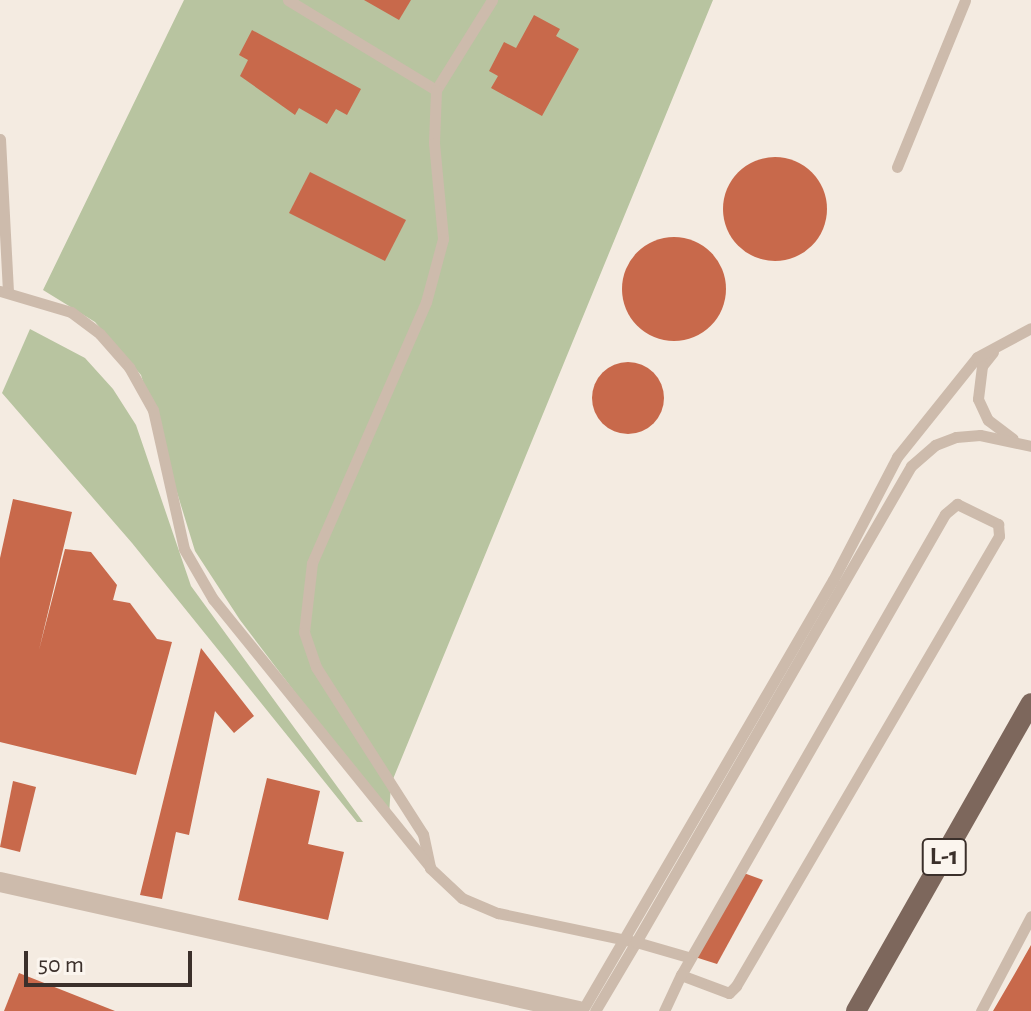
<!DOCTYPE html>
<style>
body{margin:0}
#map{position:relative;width:1031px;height:1011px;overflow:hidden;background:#f4ebe1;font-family:"Alegreya Sans",sans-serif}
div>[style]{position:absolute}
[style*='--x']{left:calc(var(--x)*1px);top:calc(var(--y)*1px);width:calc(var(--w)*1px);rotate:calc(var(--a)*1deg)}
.green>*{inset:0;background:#b8c4a0}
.building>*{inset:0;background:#c8694b}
.round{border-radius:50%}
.lane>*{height:11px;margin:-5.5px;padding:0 5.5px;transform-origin:5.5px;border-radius:5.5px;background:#cdbbac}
.street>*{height:20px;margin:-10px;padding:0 10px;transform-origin:10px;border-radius:10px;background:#cdbbac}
.primary>*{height:20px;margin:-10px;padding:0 10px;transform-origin:10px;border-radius:10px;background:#7d675c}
span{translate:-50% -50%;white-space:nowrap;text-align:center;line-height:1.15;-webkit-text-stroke:6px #fbf5ee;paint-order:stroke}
.shield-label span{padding:2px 6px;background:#fbf5ee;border:2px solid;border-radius:6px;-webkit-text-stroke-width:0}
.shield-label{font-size:26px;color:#3b302b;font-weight:700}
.scale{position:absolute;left:24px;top:951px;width:168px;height:36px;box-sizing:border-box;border:4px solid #3b302b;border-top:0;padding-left:10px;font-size:24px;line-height:28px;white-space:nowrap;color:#3b302b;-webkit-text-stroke:6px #fbf5ee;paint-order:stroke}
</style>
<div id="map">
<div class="green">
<div style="clip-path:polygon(184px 0,713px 0,391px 784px,389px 816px,240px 620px,195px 551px,141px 375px,95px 322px,43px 290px)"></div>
<div style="clip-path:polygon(30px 329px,85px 358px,113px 389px,136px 425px,191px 586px,363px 822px,357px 822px,132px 543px,2px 393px)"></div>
</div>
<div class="building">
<div style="clip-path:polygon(364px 0,411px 0,399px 20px)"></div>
<div style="clip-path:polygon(534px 15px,560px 29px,556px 36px,579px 49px,542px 116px,491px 88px,498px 76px,489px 71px,504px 42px,516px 48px)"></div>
<div style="clip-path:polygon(252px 30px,361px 89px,347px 115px,336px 109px,327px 124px,299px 108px,295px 115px,240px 76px,248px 60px,239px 55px)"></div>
<div class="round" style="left:723px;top:157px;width:104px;height:104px"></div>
<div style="clip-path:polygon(310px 172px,406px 220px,385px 261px,289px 213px)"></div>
<div class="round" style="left:622px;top:237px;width:104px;height:104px"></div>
<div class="round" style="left:592px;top:362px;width:72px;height:72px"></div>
<div style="clip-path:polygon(13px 499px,72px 512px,39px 650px,65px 549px,91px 552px,117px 585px,113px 600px,130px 603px,157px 639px,172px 642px,136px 775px,0 742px,0 558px)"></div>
<div style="clip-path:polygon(201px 648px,254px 716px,234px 733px,215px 711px,189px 835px,176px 832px,162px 899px,140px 895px)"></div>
<div style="clip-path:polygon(267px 778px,320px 791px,308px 844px,344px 852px,328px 920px,238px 900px)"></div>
<div style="clip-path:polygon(13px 781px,36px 787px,20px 852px,0 847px)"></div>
<div style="clip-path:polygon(741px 872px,763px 880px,717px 964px,695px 957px)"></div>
<div style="clip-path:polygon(1031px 945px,1031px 1011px,993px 1011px,1014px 975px)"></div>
<div style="clip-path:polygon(19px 973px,115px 1011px,4px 1011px)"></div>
</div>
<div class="lane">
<div style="--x:288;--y:0;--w:173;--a:31.3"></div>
<div style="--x:492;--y:0;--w:106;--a:121.9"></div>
<div style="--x:436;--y:90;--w:53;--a:92.2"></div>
<div style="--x:434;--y:143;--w:96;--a:84.6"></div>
<div style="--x:443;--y:239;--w:65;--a:105.1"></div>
<div style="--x:426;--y:302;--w:285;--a:113.6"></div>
<div style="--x:312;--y:563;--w:69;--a:96.6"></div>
<div style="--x:304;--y:632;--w:37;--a:71"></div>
<div style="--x:316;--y:667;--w:198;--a:57.4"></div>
<div style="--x:423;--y:834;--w:35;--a:78"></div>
<div style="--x:430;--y:868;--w:44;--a:43.2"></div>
<div style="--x:462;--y:898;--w:39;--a:23"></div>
<div style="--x:498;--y:913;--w:141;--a:11.9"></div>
<div style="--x:636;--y:942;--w:80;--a:120.7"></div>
<div style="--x:0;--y:139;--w:153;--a:87"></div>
<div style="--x:897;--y:167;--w:180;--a:-67.8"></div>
<div style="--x:0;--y:291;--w:74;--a:16.5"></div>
<div style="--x:71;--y:312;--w:36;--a:37"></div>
<div style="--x:100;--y:334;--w:44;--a:48.7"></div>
<div style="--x:129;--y:367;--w:49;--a:60.8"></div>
<div style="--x:153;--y:410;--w:142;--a:77.4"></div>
<div style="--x:184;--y:549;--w:58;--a:59.9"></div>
<div style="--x:213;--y:599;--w:345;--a:51"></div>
<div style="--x:993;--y:352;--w:18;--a:128"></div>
<div style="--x:982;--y:366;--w:33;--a:97"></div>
<div style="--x:978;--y:399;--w:23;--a:65"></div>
<div style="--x:988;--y:420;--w:31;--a:37"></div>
<div style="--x:957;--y:504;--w:46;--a:26"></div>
<div style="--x:998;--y:524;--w:12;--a:85"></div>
<div style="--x:999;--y:536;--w:521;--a:120.3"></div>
<div style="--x:736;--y:986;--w:10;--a:135"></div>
<div style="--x:729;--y:993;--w:51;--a:-159.4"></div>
<div style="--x:681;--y:975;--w:531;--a:-60.2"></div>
<div style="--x:945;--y:514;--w:16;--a:-40"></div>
<div style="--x:688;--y:957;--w:54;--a:-163.9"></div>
<div style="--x:636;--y:942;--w:550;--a:-59.98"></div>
<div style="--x:911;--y:466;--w:32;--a:-41"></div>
<div style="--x:935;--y:445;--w:22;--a:-21"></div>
<div style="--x:956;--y:437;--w:24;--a:-5"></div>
<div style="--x:980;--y:435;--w:52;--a:12.2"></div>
<div style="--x:582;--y:1011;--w:499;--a:-59.8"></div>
<div style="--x:833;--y:580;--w:139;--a:-62.5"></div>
<div style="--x:897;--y:457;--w:128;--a:-51.3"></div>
<div style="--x:977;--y:357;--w:61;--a:-28.2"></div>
<div style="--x:664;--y:1011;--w:40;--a:-65"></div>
<div style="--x:981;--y:1011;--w:107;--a:-62.2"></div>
</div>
<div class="street">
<div style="--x:0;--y:882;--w:593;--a:12.56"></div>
</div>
<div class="primary">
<div style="--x:856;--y:1011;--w:354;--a:-60.4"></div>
</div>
<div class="shield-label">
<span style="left:944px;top:857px">L-1</span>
</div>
<div class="scale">50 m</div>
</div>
